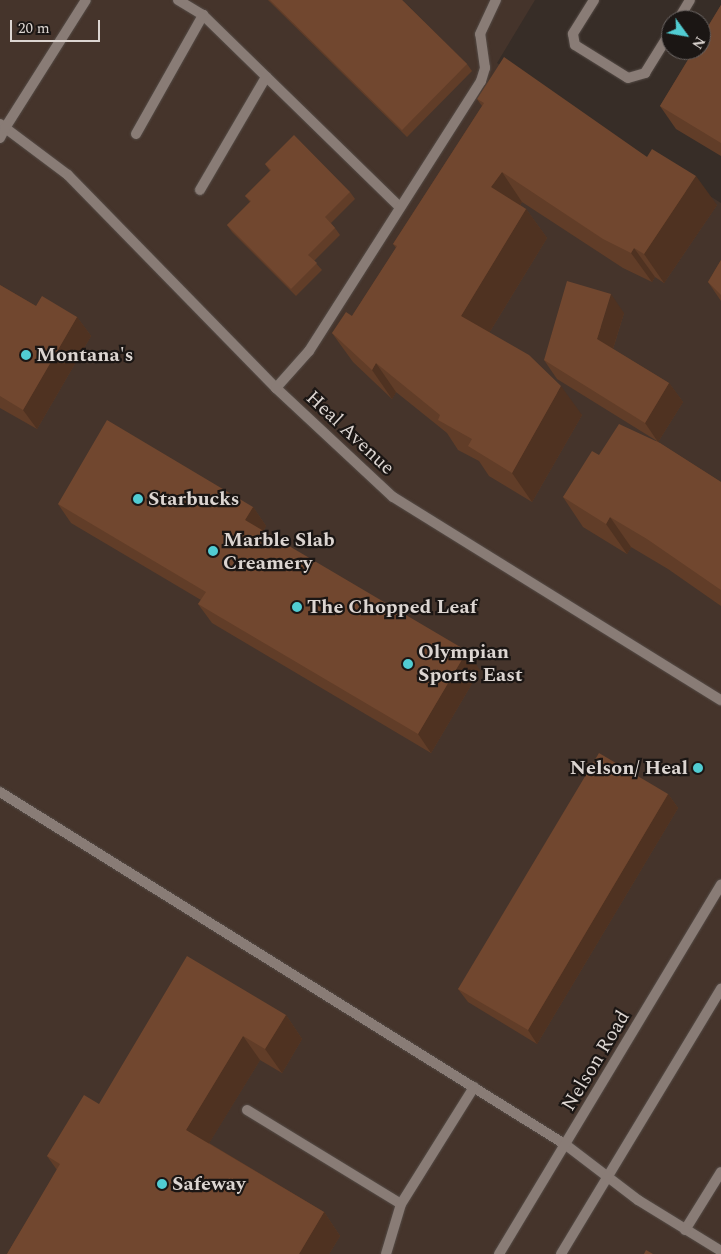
<!DOCTYPE html>
<style>
body{margin:0}
#map{position:relative;width:721px;height:1254px;overflow:hidden;background:#372d27;font-family:Spectral,serif}
div>[style]{position:absolute}
[style*='--x']{left:calc(var(--x)*1px);top:calc(var(--y)*1px);width:calc(var(--w)*1px);rotate:calc(var(--a)*1deg)}
.built>*{inset:0;background:#45342b}
.roads{filter:drop-shadow(0 0 1px #544b46) drop-shadow(0 0 1px #544b46)}
.service>*{height:10px;margin:-5px;padding:0 5px;transform-origin:5px;border-radius:5px;background:#897c76}
.minor>*{height:10px;margin:-5px;padding:0 5px;transform-origin:5px;border-radius:5px;background:#897c76}
.tertiary>*{height:10px;margin:-5px;padding:0 5px;transform-origin:5px;border-radius:5px;background:#897c76}
.wall>*{inset:0;background:#613d28}
.shaded-wall>*{inset:0;background:#4f3221}
.building>*{inset:0;background:#71472f}
.dots>*{width:14px;height:14px;translate:-50% -50%;box-sizing:border-box;border:2px solid #1b1614;border-radius:50%}
span{translate:-50% -50%;white-space:nowrap;text-align:center;line-height:1.15;-webkit-text-stroke:4.5px #1b1614;paint-order:stroke}
.poi-label{font-size:20px;color:#dcd5d1;font-weight:700}
.left{translate:0 -50%;text-align:left}
.right{translate:-100% -50%;text-align:right}
.street-label{font-size:20px;color:#dcd5d1}
.north{position:absolute;left:661px;top:10px;width:50px;height:50px;box-sizing:border-box;background:#1b1614;border:1px solid #686260;border-radius:50%;rotate:122deg;font-size:14px;font-weight:700;line-height:20px;text-align:center;color:#dcd5d1}
.north::after{content:'';display:block;margin:auto;width:18px;height:22px;background:#51ccd2;clip-path:polygon(50% 0,100% 100%,50% 72%,0 100%)}
.scale{position:absolute;left:10px;top:20px;width:90px;height:22px;box-sizing:border-box;border:2px solid #dcd5d1;border-top:0;padding-left:6px;font-size:15px;line-height:18px;white-space:nowrap;color:#dcd5d1;-webkit-text-stroke:4px #1b1614;paint-order:stroke}
</style>
<div id="map">
<div class="built">
<div style="clip-path:polygon(0 0,535px 0,497px 63px,721px 203px,721px 1254px,0 1254px)"></div>
</div>
<div class="roads">
<div class="service">
<div style="--x:178;--y:0;--w:29;--a:31"></div>
<div style="--x:203;--y:15;--w:275;--a:44.3"></div>
<div style="--x:594;--y:0;--w:40;--a:122"></div>
<div style="--x:573;--y:34;--w:11;--a:80"></div>
<div style="--x:575;--y:45;--w:62;--a:31.9"></div>
<div style="--x:628;--y:78;--w:18;--a:-16"></div>
<div style="--x:645;--y:73;--w:49;--a:-58.2"></div>
<div style="--x:678;--y:20;--w:23;--a:-59"></div>
<div style="--x:0;--y:124;--w:85;--a:36.9"></div>
<div style="--x:68;--y:175;--w:298;--a:45.7"></div>
<div style="--x:276;--y:388;--w:160;--a:43"></div>
<div style="--x:393;--y:497;--w:386;--a:31.8"></div>
<div style="--x:136;--y:134;--w:137;--a:-60.6"></div>
<div style="--x:0;--y:138;--w:11;--a:-63"></div>
<div style="--x:200;--y:190;--w:131;--a:-59.7"></div>
<div style="--x:276;--y:388;--w:50;--a:-48.3"></div>
<div style="--x:309;--y:351;--w:320;--a:-57.5"></div>
<div style="--x:481;--y:81;--w:14;--a:-73"></div>
<div style="--x:485;--y:68;--w:34;--a:-98"></div>
<div style="--x:480;--y:34;--w:38;--a:-65"></div>
<div style="--x:0;--y:792;--w:667;--a:31.95"></div>
<div style="--x:566;--y:1145;--w:91;--a:37.4"></div>
<div style="--x:638;--y:1200;--w:97;--a:31.6"></div>
<div style="--x:247;--y:1110;--w:180;--a:31.4"></div>
<div style="--x:685;--y:1230;--w:68;--a:-58.2"></div>
<div style="--x:386;--y:1254;--w:52;--a:-73.3"></div>
<div style="--x:401;--y:1204;--w:138;--a:-58"></div>
</div>
<div class="minor">
<div style="--x:5;--y:128;--w:151;--a:-57.7"></div>
</div>
<div class="tertiary">
<div style="--x:499;--y:1254;--w:431;--a:-59"></div>
<div style="--x:561;--y:1254;--w:310;--a:-58.9"></div>
</div>
</div>
<div class="wall">
<div style="clip-path:polygon(268px 0,402px 0,467px 64px,472px 71px,407px 137px)"></div>
<div style="clip-path:polygon(721px 5px,721px 156px,676px 129px,660px 106px)"></div>
<div style="clip-path:polygon(477px 99px,717px 205px,664px 283px,655px 277px,652px 282px,623px 268px,522px 202px,520px 205px,526px 209px,547px 238px,489px 333px,582px 415px,532px 502px,489px 476px,479px 461px,458px 450px,447px 433px,396px 392px,392px 399px,353px 362px,332px 333px,352px 316px,396px 248px,393px 244px,482px 106px)"></div>
<div style="clip-path:polygon(265px 164px,350px 192px,355px 199px,331px 223px,335px 228px,340px 235px,314px 261px,322px 270px,296px 296px,232px 232px,227px 225px,250px 202px,245px 196px,270px 171px)"></div>
<div style="clip-path:polygon(721px 260px,721px 301px,708px 282px)"></div>
<div style="clip-path:polygon(0 285px,36px 306px,77px 317px,91px 336px,37px 429px,0 408px)"></div>
<div style="clip-path:polygon(624px 313px,613px 349px,669px 383px,683px 402px,658px 442px,721px 482px,721px 606px,668px 569px,631px 547px,627px 554px,583px 527px,563px 497px,599px 455px,657px 441px,557px 379px,544px 360px)"></div>
<div style="clip-path:polygon(58px 504px,253px 507px,266px 526px,263px 531px,480px 670px,431px 753px,212px 623px,198px 604px,201px 600px,71px 523px)"></div>
<div style="clip-path:polygon(668px 794px,678px 808px,537px 1044px,468px 1002px,458px 989px)"></div>
<div style="clip-path:polygon(286px 1015px,302px 1039px,282px 1073px,260px 1060px,209px 1143px,324px 1212px,340px 1236px,329px 1254px,7px 1254px,57px 1170px,47px 1156px,99px 1104px)"></div>
</div>
<div class="shaded-wall">
<div style="clip-path:polygon(502px 172px,522px 202px,512px 217px,491px 187px)"></div>
<div style="clip-path:polygon(696px 176px,717px 205px,664px 283px,644px 254px)"></div>
<div style="clip-path:polygon(526px 209px,547px 238px,481px 346px,461px 316px)"></div>
<div style="clip-path:polygon(634px 248px,655px 277px,652px 282px,631px 253px)"></div>
<div style="clip-path:polygon(611px 294px,624px 313px,610px 358px,597px 339px)"></div>
<div style="clip-path:polygon(77px 317px,91px 336px,37px 429px,23px 410px)"></div>
<div style="clip-path:polygon(376px 363px,396px 392px,392px 399px,372px 370px)"></div>
<div style="clip-path:polygon(669px 383px,683px 402px,658px 442px,645px 423px)"></div>
<div style="clip-path:polygon(561px 386px,582px 415px,532px 502px,512px 473px)"></div>
<div style="clip-path:polygon(253px 507px,266px 526px,259px 539px,245px 520px)"></div>
<div style="clip-path:polygon(610px 517px,631px 547px,627px 554px,606px 524px)"></div>
<div style="clip-path:polygon(467px 651px,480px 670px,431px 753px,418px 734px)"></div>
<div style="clip-path:polygon(668px 794px,678px 808px,537px 1044px,528px 1030px)"></div>
<div style="clip-path:polygon(286px 1015px,302px 1039px,282px 1073px,265px 1049px)"></div>
<div style="clip-path:polygon(243px 1036px,260px 1060px,203px 1153px,186px 1130px)"></div>
<div style="clip-path:polygon(324px 1212px,340px 1236px,329px 1254px,299px 1254px)"></div>
</div>
<div class="building">
<div style="clip-path:polygon(270px 0,402px 0,467px 64px,402px 130px)"></div>
<div style="clip-path:polygon(721px 5px,721px 143px,660px 106px,694px 50px,701px 50px,701px 38px)"></div>
<div style="clip-path:polygon(504px 57px,647px 157px,652px 149px,696px 176px,644px 254px,634px 248px,631px 253px,603px 239px,502px 172px,491px 187px,526px 209px,461px 316px,529px 355px,561px 386px,512px 473px,468px 446px,472px 439px,438px 420px,440px 415px,376px 363px,372px 370px,332px 333px,346px 312px,352px 316px,397px 246px,393px 244px,484px 103px,477px 99px)"></div>
<div style="clip-path:polygon(294px 135px,350px 192px,325px 217px,335px 228px,308px 255px,317px 263px,291px 289px,227px 225px,251px 201px,245px 196px,271px 170px,265px 164px)"></div>
<div style="clip-path:polygon(721px 260px,721px 295px,708px 282px)"></div>
<div style="clip-path:polygon(567px 281px,611px 294px,597px 339px,669px 383px,645px 423px,544px 360px)"></div>
<div style="clip-path:polygon(0 285px,36px 306px,42px 296px,77px 317px,23px 410px,0 396px)"></div>
<div style="clip-path:polygon(107px 420px,253px 507px,245px 520px,467px 651px,418px 734px,198px 604px,206px 592px,58px 504px)"></div>
<div style="clip-path:polygon(619px 424px,660px 443px,721px 482px,721px 590px,647px 539px,610px 517px,606px 524px,563px 497px,592px 451px,599px 455px)"></div>
<div style="clip-path:polygon(599px 753px,668px 794px,528px 1030px,458px 989px)"></div>
<div style="clip-path:polygon(187px 956px,286px 1015px,265px 1049px,243px 1036px,186px 1130px,324px 1212px,299px 1254px,7px 1254px,60px 1164px,47px 1156px,84px 1095px,99px 1104px)"></div>
<div style="clip-path:polygon(646px 1250px,653px 1254px,644px 1254px)"></div>
</div>
<div class="dots">
<div style="left:26px;top:355px;background:#51ccd2"></div>
<div style="left:138px;top:499px;background:#51ccd2"></div>
<div style="left:213px;top:551px;background:#51ccd2"></div>
<div style="left:297px;top:607px;background:#51ccd2"></div>
<div style="left:408px;top:664px;background:#51ccd2"></div>
<div style="left:698px;top:768px;background:#51ccd2"></div>
<div style="left:162px;top:1184px;background:#51ccd2"></div>
</div>
<div class="poi-label">
<span class="left" style="left:36px;top:355px">Montana's</span>
<span class="left" style="left:148px;top:499px">Starbucks</span>
<span class="left" style="left:223px;top:552px">Marble Slab<br>Creamery</span>
<span class="left" style="left:307px;top:607px">The Chopped Leaf</span>
<span class="left" style="left:418px;top:664px">Olympian<br>Sports East</span>
<span class="right" style="left:688px;top:768px">Nelson/ Heal</span>
<span class="left" style="left:172px;top:1184px">Safeway</span>
</div>
<div class="street-label">
<span style="left:350px;top:433px;rotate:43deg">Heal Avenue</span>
<span style="left:596px;top:1061px;rotate:-59deg">Nelson Road</span>
</div>
<div class="north">N</div>
<div class="scale">20 m</div>
</div>
